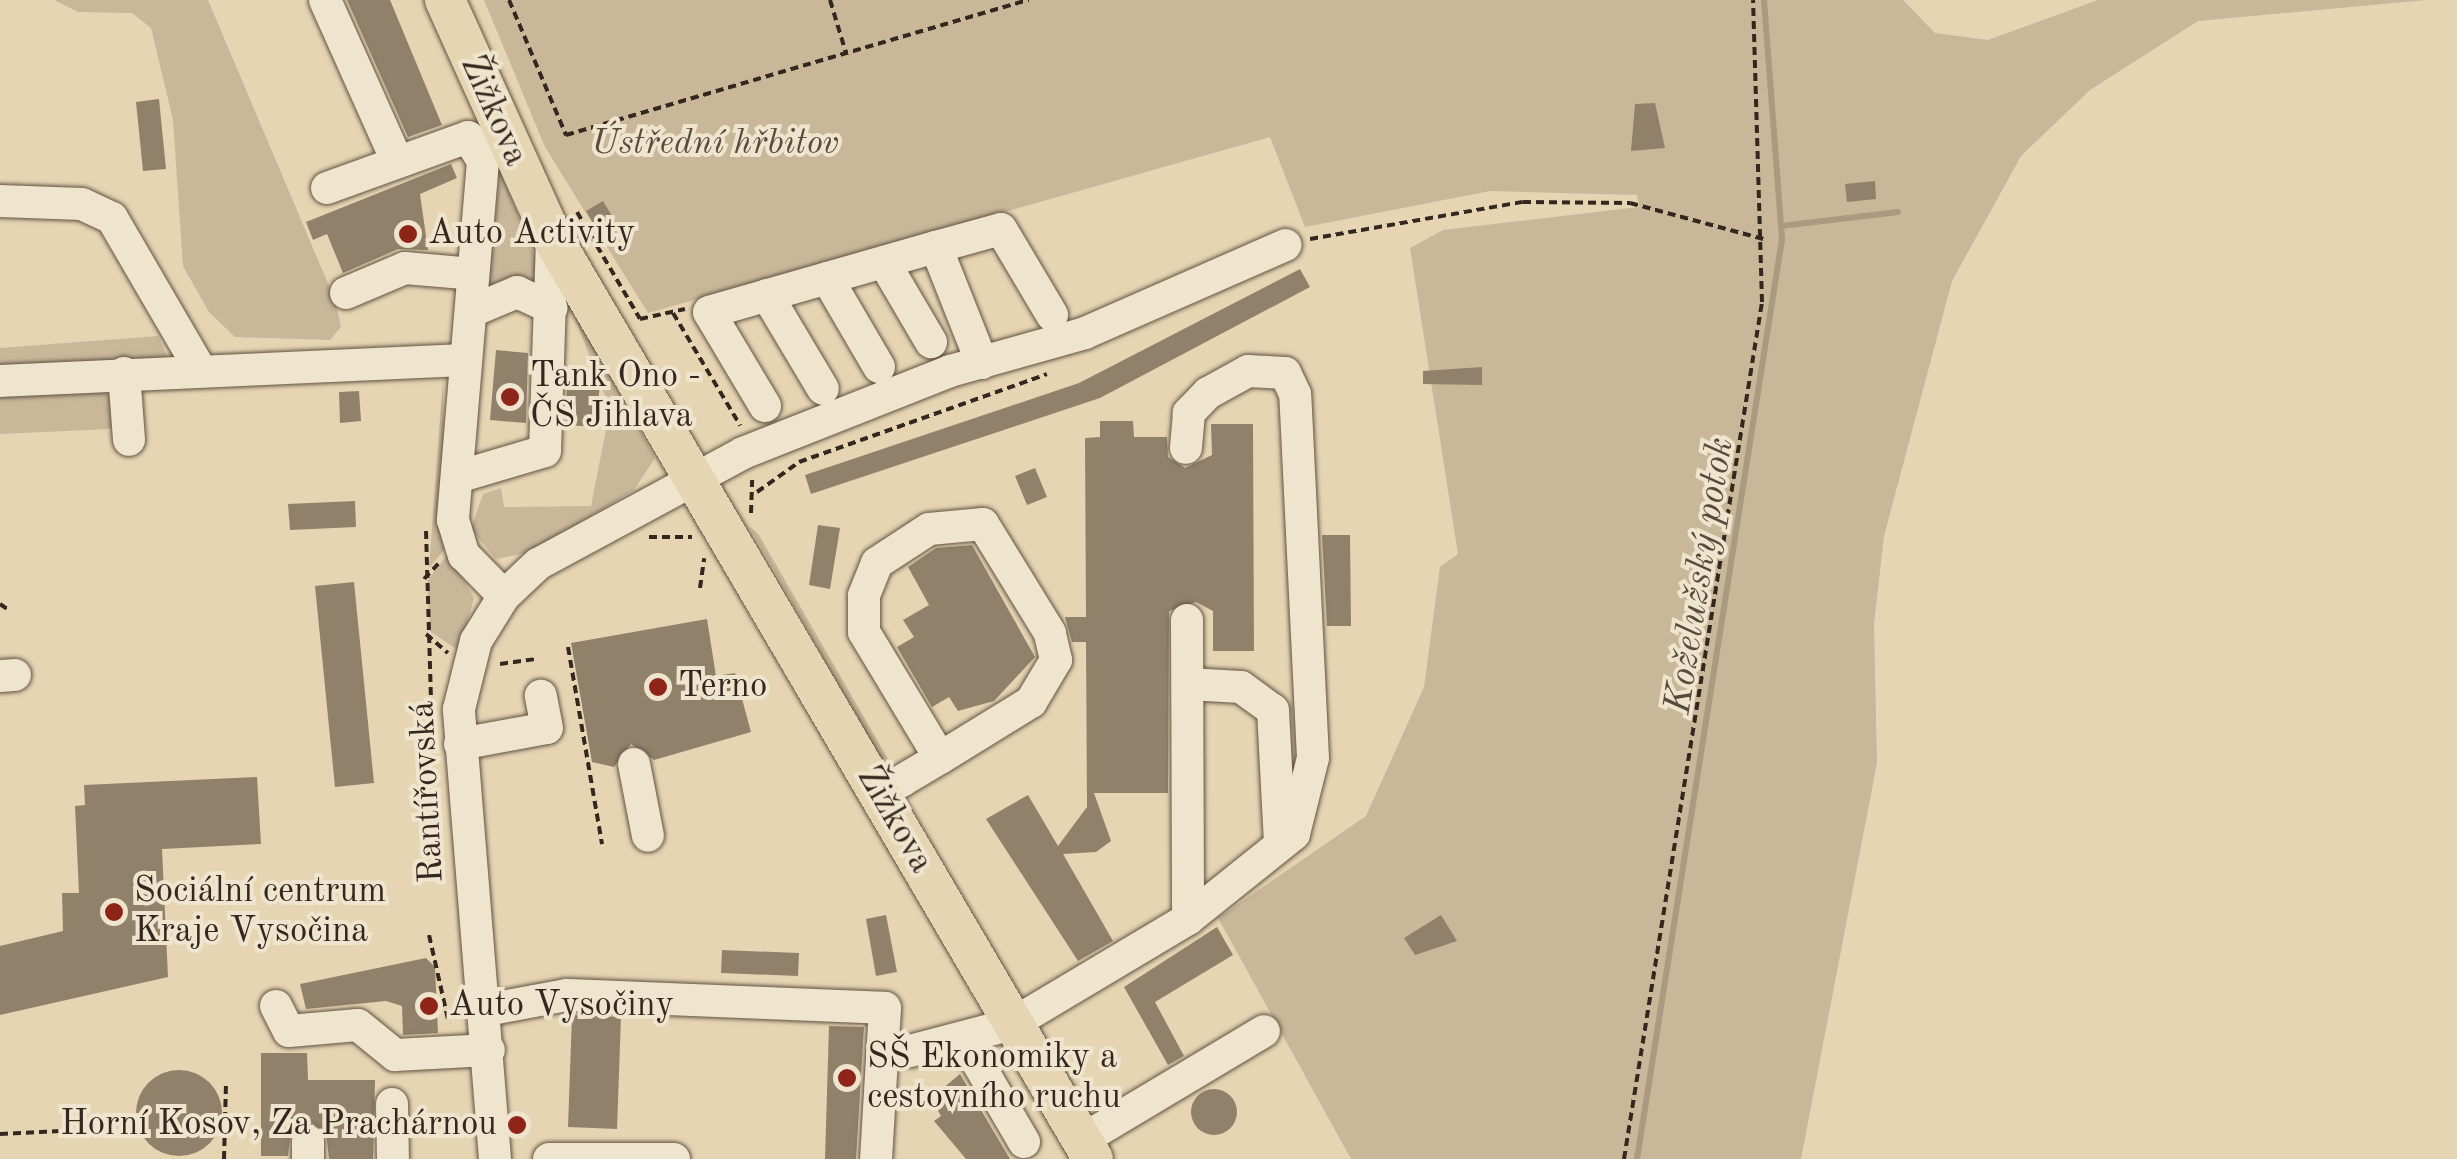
<!DOCTYPE html>
<meta charset="utf-8">
<style>
body{margin:0}
#map{position:relative;width:2457px;height:1159px;overflow:hidden;background:#e6d5b2;font-family:"Old Standard TT",serif}
div>[style]{position:absolute}
[style*='--x']{left:calc(var(--x)*1px);top:calc(var(--y)*1px);width:calc(var(--w)*1px);rotate:calc(var(--a)*1deg)}
.green>*{inset:0;background:#c8b799}
.stream>*{height:6px;margin:-3px;padding:0 3px;transform-origin:3px;border-radius:3px;background:#aa9a80}
.building>*{inset:0;background:#91816b}
.round{border-radius:50%}
.path>*{height:4px;margin-top:-2px;transform-origin:0;background:repeating-linear-gradient(90deg,#35271f 0 8px,transparent 0 13px)}
.roads{filter:drop-shadow(0 0 2px #615244) drop-shadow(0 0 2px #615244)}
.minor>*{height:32px;margin:-16px;padding:0 16px;transform-origin:16px;border-radius:16px;background:#efe4cd}
.major>*{height:40px;margin:-20px;padding:0 20px;transform-origin:20px;border-radius:20px;background:#e6d5b2}
.dots>*{width:28px;height:28px;translate:-50% -50%;box-sizing:border-box;border:5px solid #efe4cd;border-radius:50%}
span{translate:-50% -50%;white-space:nowrap;text-align:center;line-height:1.15;-webkit-text-stroke:8px #efe4cd;paint-order:stroke}
.street-label{font-size:35px;color:#35271f}
.park-label{font-size:35px;color:#5a4b3e;font-style:italic}
.poi-label{font-size:35px;color:#35271f}
.left{translate:0 -50%;text-align:left}
.right{translate:-100% -50%;text-align:right}
.water-label{font-size:38px;color:#584a3c;font-style:italic}
</style>
<div id="map">
<div class="green">
<div style="clip-path:polygon(54px 0,208px 0,335px 300px,341px 327px,330px 340px,235px 337px,209px 312px,183px 266px,173px 120px,151px 28px,132px 13px,78px 12px)"></div>
<div style="clip-path:polygon(484px 0,1903px 0,1935px 33px,1988px 40px,2098px 0,2426px 0,2198px 21px,2090px 90px,2021px 156px,1952px 281px,1884px 536px,1874px 624px,1877px 763px,1801px 1159px,1351px 1159px,1218px 918px,1366px 816px,1424px 687px,1440px 567px,1458px 554px,1410px 248px,1443px 230px,1639px 207px,1637px 195px,1490px 191px,1305px 227px,1270px 137px,648px 313px,545px 147px)"></div>
<div style="clip-path:polygon(500px 170px,543px 277px,540px 282px,488px 287px)"></div>
<div style="clip-path:polygon(569px 303px,655px 458px,634px 490px,531px 552px,496px 559px,471px 529px,483px 494px,501px 488px,504px 507px,591px 506px,610px 409px)"></div>
<div style="clip-path:polygon(158px 336px,169px 361px,0 373px,0 348px)"></div>
<div style="clip-path:polygon(443px 380px,445px 549px,429px 568px)"></div>
<div style="clip-path:polygon(106px 391px,117px 419px,110px 429px,0 434px,0 392px)"></div>
<div style="clip-path:polygon(749px 526px,759px 535px,891px 764px,884px 764px)"></div>
<div style="clip-path:polygon(448px 554px,474px 598px,459px 651px,430px 631px,427px 581px)"></div>
</div>
<div class="stream">
<div style="--x:1781;--y:226;--w:118;--a:-6.8"></div>
<div style="--x:1637;--y:1159;--w:931;--a:-81.04"></div>
<div style="--x:1782;--y:239;--w:240;--a:-94.3"></div>
</div>
<div class="building">
<div style="clip-path:polygon(347px 0,390px 0,442px 125px,408px 137px)"></div>
<div style="clip-path:polygon(159px 99px,166px 169px,143px 171px,136px 102px)"></div>
<div style="clip-path:polygon(1655px 103px,1665px 148px,1631px 151px,1635px 104px)"></div>
<div style="clip-path:polygon(451px 164px,457px 178px,420px 194px,428px 250px,398px 249px,343px 273px,327px 234px,313px 240px,306px 222px)"></div>
<div style="clip-path:polygon(1875px 181px,1876px 199px,1847px 202px,1845px 184px)"></div>
<div style="clip-path:polygon(603px 201px,618px 226px,601px 236px,586px 211px)"></div>
<div style="clip-path:polygon(1300px 269px,1310px 287px,1100px 398px,811px 494px,805px 475px,1079px 383px)"></div>
<div style="clip-path:polygon(496px 350px,528px 353px,526px 423px,490px 420px)"></div>
<div style="clip-path:polygon(1482px 367px,1482px 385px,1423px 384px,1423px 371px)"></div>
<div style="clip-path:polygon(567px 376px,600px 378px,597px 427px,566px 425px)"></div>
<div style="clip-path:polygon(359px 391px,361px 421px,340px 423px,339px 392px)"></div>
<div style="clip-path:polygon(1100px 421px,1133px 421px,1134px 437px,1167px 437px,1168px 457px,1185px 468px,1212px 455px,1211px 424px,1253px 424px,1254px 651px,1213px 651px,1213px 611px,1196px 602px,1169px 611px,1168px 793px,1094px 793px,1111px 841px,1096px 852px,1063px 854px,1113px 941px,1078px 961px,986px 819px,1028px 795px,1058px 846px,1087px 807px,1086px 642px,1072px 642px,1065px 617px,1086px 617px,1085px 438px,1100px 437px)"></div>
<div style="clip-path:polygon(1035px 468px,1047px 497px,1027px 505px,1015px 476px)"></div>
<div style="clip-path:polygon(355px 501px,356px 527px,290px 530px,288px 504px)"></div>
<div style="clip-path:polygon(818px 525px,840px 528px,830px 589px,809px 585px)"></div>
<div style="clip-path:polygon(1322px 535px,1350px 535px,1351px 626px,1327px 626px)"></div>
<div style="clip-path:polygon(972px 545px,1035px 657px,994px 701px,958px 711px,949px 697px,932px 707px,897px 647px,914px 637px,903px 620px,929px 605px,908px 567px,936px 548px)"></div>
<div style="clip-path:polygon(354px 582px,374px 783px,335px 787px,315px 586px)"></div>
<div style="clip-path:polygon(707px 619px,716px 676px,735px 673px,751px 732px,654px 760px,631px 744px,614px 767px,592px 762px,571px 643px)"></div>
<div style="clip-path:polygon(257px 777px,261px 844px,162px 849px,168px 977px,0 1015px,0 946px,63px 931px,62px 893px,79px 893px,75px 806px,85px 805px,84px 785px)"></div>
<div style="clip-path:polygon(886px 915px,897px 972px,876px 976px,866px 919px)"></div>
<div style="clip-path:polygon(1441px 915px,1457px 941px,1415px 955px,1404px 938px)"></div>
<div style="clip-path:polygon(1217px 927px,1233px 955px,1155px 1002px,1184px 1056px,1168px 1065px,1124px 987px)"></div>
<div style="clip-path:polygon(722px 950px,799px 953px,798px 976px,721px 973px)"></div>
<div style="clip-path:polygon(426px 958px,435px 967px,438px 1033px,403px 1035px,402px 1006px,386px 1001px,306px 1009px,300px 984px)"></div>
<div style="clip-path:polygon(572px 1015px,621px 1017px,617px 1129px,568px 1127px)"></div>
<div style="clip-path:polygon(829px 1026px,864px 1027px,856px 1159px,825px 1159px)"></div>
<div style="clip-path:polygon(261px 1053px,307px 1053px,308px 1080px,375px 1080px,373px 1159px,329px 1159px,326px 1132px,309px 1121px,291px 1130px,288px 1156px,261px 1156px)"></div>
<div class="round" style="left:136px;top:1070px;width:86px;height:86px"></div>
<div style="clip-path:polygon(960px 1074px,975px 1100px,1010px 1159px,966px 1159px,934px 1121px,941px 1116px,931px 1098px)"></div>
<div class="round" style="left:1191px;top:1089px;width:46px;height:46px"></div>
</div>
<div class="path">
<div style="--x:509;--y:0;--w:147;--a:67.1"></div>
<div style="--x:566;--y:135;--w:482;--a:-16.3"></div>
<div style="--x:830;--y:0;--w:55;--a:73.2"></div>
<div style="--x:577;--y:212;--w:124;--a:59.5"></div>
<div style="--x:640;--y:319;--w:46;--a:-12.5"></div>
<div style="--x:1310;--y:239;--w:216;--a:-9.9"></div>
<div style="--x:1523;--y:202;--w:107;--a:0.5"></div>
<div style="--x:1630;--y:203;--w:142;--a:15.1"></div>
<div style="--x:673;--y:313;--w:131;--a:59.1"></div>
<div style="--x:757;--y:492;--w:52;--a:-35.5"></div>
<div style="--x:799;--y:462;--w:263;--a:-19.5"></div>
<div style="--x:751;--y:513;--w:33;--a:-88"></div>
<div style="--x:426;--y:531;--w:170;--a:88.3"></div>
<div style="--x:649;--y:537;--w:43;--a:0"></div>
<div style="--x:424;--y:579;--w:21;--a:-47"></div>
<div style="--x:700;--y:588;--w:30;--a:-82"></div>
<div style="--x:0;--y:604;--w:12;--a:35"></div>
<div style="--x:426;--y:634;--w:29;--a:41"></div>
<div style="--x:568;--y:647;--w:200;--a:80.2"></div>
<div style="--x:500;--y:664;--w:35;--a:-8"></div>
<div style="--x:429;--y:935;--w:91;--a:77.3"></div>
<div style="--x:0;--y:1134;--w:61;--a:-2.8"></div>
<div style="--x:224;--y:1159;--w:78;--a:-88.5"></div>
<div style="--x:1624;--y:1159;--w:868;--a:-80.85"></div>
<div style="--x:1762;--y:302;--w:302;--a:-91.7"></div>
</div>
<div class="roads">
<div class="minor">
<div style="--x:325;--y:0;--w:174;--a:65.9"></div>
<div style="--x:503;--y:135;--w:33;--a:128"></div>
<div style="--x:483;--y:161;--w:360;--a:94.8"></div>
<div style="--x:453;--y:520;--w:37;--a:73"></div>
<div style="--x:464;--y:555;--w:57;--a:45.7"></div>
<div style="--x:327;--y:188;--w:150;--a:-19.9"></div>
<div style="--x:468;--y:137;--w:28;--a:58"></div>
<div style="--x:0;--y:201;--w:82;--a:2.1"></div>
<div style="--x:82;--y:204;--w:33;--a:25"></div>
<div style="--x:112;--y:218;--w:175;--a:59.8"></div>
<div style="--x:884;--y:262;--w:93;--a:59.6"></div>
<div style="--x:827;--y:278;--w:103;--a:59.7"></div>
<div style="--x:346;--y:293;--w:64;--a:-23"></div>
<div style="--x:405;--y:268;--w:68;--a:5"></div>
<div style="--x:767;--y:295;--w:109;--a:59.2"></div>
<div style="--x:472;--y:311;--w:49;--a:-22.9"></div>
<div style="--x:517;--y:292;--w:38;--a:25"></div>
<div style="--x:982;--y:363;--w:125;--a:-111.6"></div>
<div style="--x:936;--y:247;--w:67;--a:-15.5"></div>
<div style="--x:1001;--y:229;--w:100;--a:59.3"></div>
<div style="--x:124;--y:373;--w:67;--a:85.7"></div>
<div style="--x:0;--y:381;--w:465;--a:-2.6"></div>
<div style="--x:765;--y:406;--w:109;--a:-120.8"></div>
<div style="--x:709;--y:312;--w:236;--a:-16"></div>
<div style="--x:464;--y:475;--w:84;--a:-16.5"></div>
<div style="--x:545;--y:451;--w:214;--a:-88.1"></div>
<div style="--x:1187;--y:620;--w:299;--a:89.8"></div>
<div style="--x:0;--y:676;--w:15;--a:-4"></div>
<div style="--x:1188;--y:684;--w:53;--a:3.2"></div>
<div style="--x:1241;--y:687;--w:39;--a:36"></div>
<div style="--x:1273;--y:710;--w:135;--a:87"></div>
<div style="--x:460;--y:744;--w:88;--a:-10.4"></div>
<div style="--x:547;--y:728;--w:33;--a:-101"></div>
<div style="--x:634;--y:764;--w:73;--a:79"></div>
<div style="--x:878;--y:794;--w:29;--a:-29"></div>
<div style="--x:903;--y:780;--w:43;--a:-30.7"></div>
<div style="--x:940;--y:758;--w:107;--a:-31.6"></div>
<div style="--x:1031;--y:702;--w:49;--a:-59.2"></div>
<div style="--x:1056;--y:660;--w:28;--a:-103"></div>
<div style="--x:1050;--y:633;--w:128;--a:-121.6"></div>
<div style="--x:983;--y:524;--w:54;--a:174.7"></div>
<div style="--x:929;--y:529;--w:62;--a:146.8"></div>
<div style="--x:877;--y:563;--w:35;--a:112"></div>
<div style="--x:864;--y:596;--w:36;--a:90"></div>
<div style="--x:864;--y:632;--w:147;--a:58.9"></div>
<div style="--x:276;--y:1006;--w:28;--a:63"></div>
<div style="--x:289;--y:1031;--w:69;--a:-5"></div>
<div style="--x:358;--y:1025;--w:48;--a:39"></div>
<div style="--x:395;--y:1055;--w:94;--a:-3"></div>
<div style="--x:486;--y:1010;--w:82;--a:-10.5"></div>
<div style="--x:567;--y:995;--w:318;--a:2.3"></div>
<div style="--x:885;--y:1008;--w:151;--a:93.4"></div>
<div style="--x:965;--y:1041;--w:117;--a:59.7"></div>
<div style="--x:910;--y:1051;--w:106;--a:-14.8"></div>
<div style="--x:1012;--y:1024;--w:205;--a:-30.8"></div>
<div style="--x:1188;--y:919;--w:136;--a:-38.7"></div>
<div style="--x:1294;--y:834;--w:78;--a:-76"></div>
<div style="--x:1313;--y:758;--w:364;--a:-92.8"></div>
<div style="--x:1295;--y:394;--w:23;--a:-115"></div>
<div style="--x:1285;--y:373;--w:37;--a:-177"></div>
<div style="--x:1248;--y:371;--w:46;--a:151.2"></div>
<div style="--x:1208;--y:393;--w:28;--a:134"></div>
<div style="--x:1189;--y:413;--w:35;--a:95"></div>
<div style="--x:392;--y:1104;--w:55;--a:89"></div>
<div style="--x:1082;--y:1140;--w:212;--a:-30.9"></div>
<div style="--x:308;--y:1141;--w:18;--a:90"></div>
<div style="--x:495;--y:1159;--w:451;--a:-94.6"></div>
<div style="--x:459;--y:709;--w:70;--a:-76"></div>
<div style="--x:476;--y:641;--w:53;--a:-58.1"></div>
<div style="--x:504;--y:596;--w:47;--a:-43.3"></div>
<div style="--x:538;--y:564;--w:233;--a:-28.4"></div>
<div style="--x:743;--y:453;--w:223;--a:-21.6"></div>
<div style="--x:950;--y:371;--w:140;--a:-15.7"></div>
<div style="--x:1085;--y:333;--w:219;--a:-23.7"></div>
<div style="--x:549;--y:1159;--w:125;--a:0"></div>
</div>
<div class="major">
<div style="--x:445;--y:0;--w:260;--a:65.7"></div>
<div style="--x:552;--y:237;--w:1069;--a:59.6"></div>
</div>
</div>
<div class="dots">
<div style="left:408px;top:234px;background:#8f2418"></div>
<div style="left:510px;top:397px;background:#8f2418"></div>
<div style="left:658px;top:687px;background:#8f2418"></div>
<div style="left:114px;top:912px;background:#8f2418"></div>
<div style="left:429px;top:1006px;background:#8f2418"></div>
<div style="left:847px;top:1078px;background:#8f2418"></div>
<div style="left:517px;top:1125px;background:#8f2418"></div>
</div>
<div class="street-label">
<span style="left:493px;top:111px;rotate:66deg">Žižkova</span>
<span style="left:428px;top:792px;rotate:-93deg">Rantířovská</span>
<span style="left:894px;top:820px;rotate:60deg">Žižkova</span>
</div>
<div class="park-label">
<span style="left:715px;top:144px">Ústřední hřbitov</span>
</div>
<div class="poi-label">
<span class="left" style="left:428px;top:234px">Auto Activity</span>
<span class="left" style="left:530px;top:397px">Tank Ono -<br>ČS Jihlava</span>
<span class="left" style="left:678px;top:687px">Terno</span>
<span class="left" style="left:134px;top:912px">Sociální centrum<br>Kraje Vysočina</span>
<span class="left" style="left:449px;top:1006px">Auto Vysočiny</span>
<span class="left" style="left:867px;top:1078px">SŠ Ekonomiky a<br>cestovního ruchu</span>
<span class="right" style="left:497px;top:1125px">Horní Kosov, Za Prachárnou</span>
</div>
<div class="water-label">
<span style="left:1701px;top:576px;rotate:-81deg">Koželužský potok</span>
</div>
</div>
